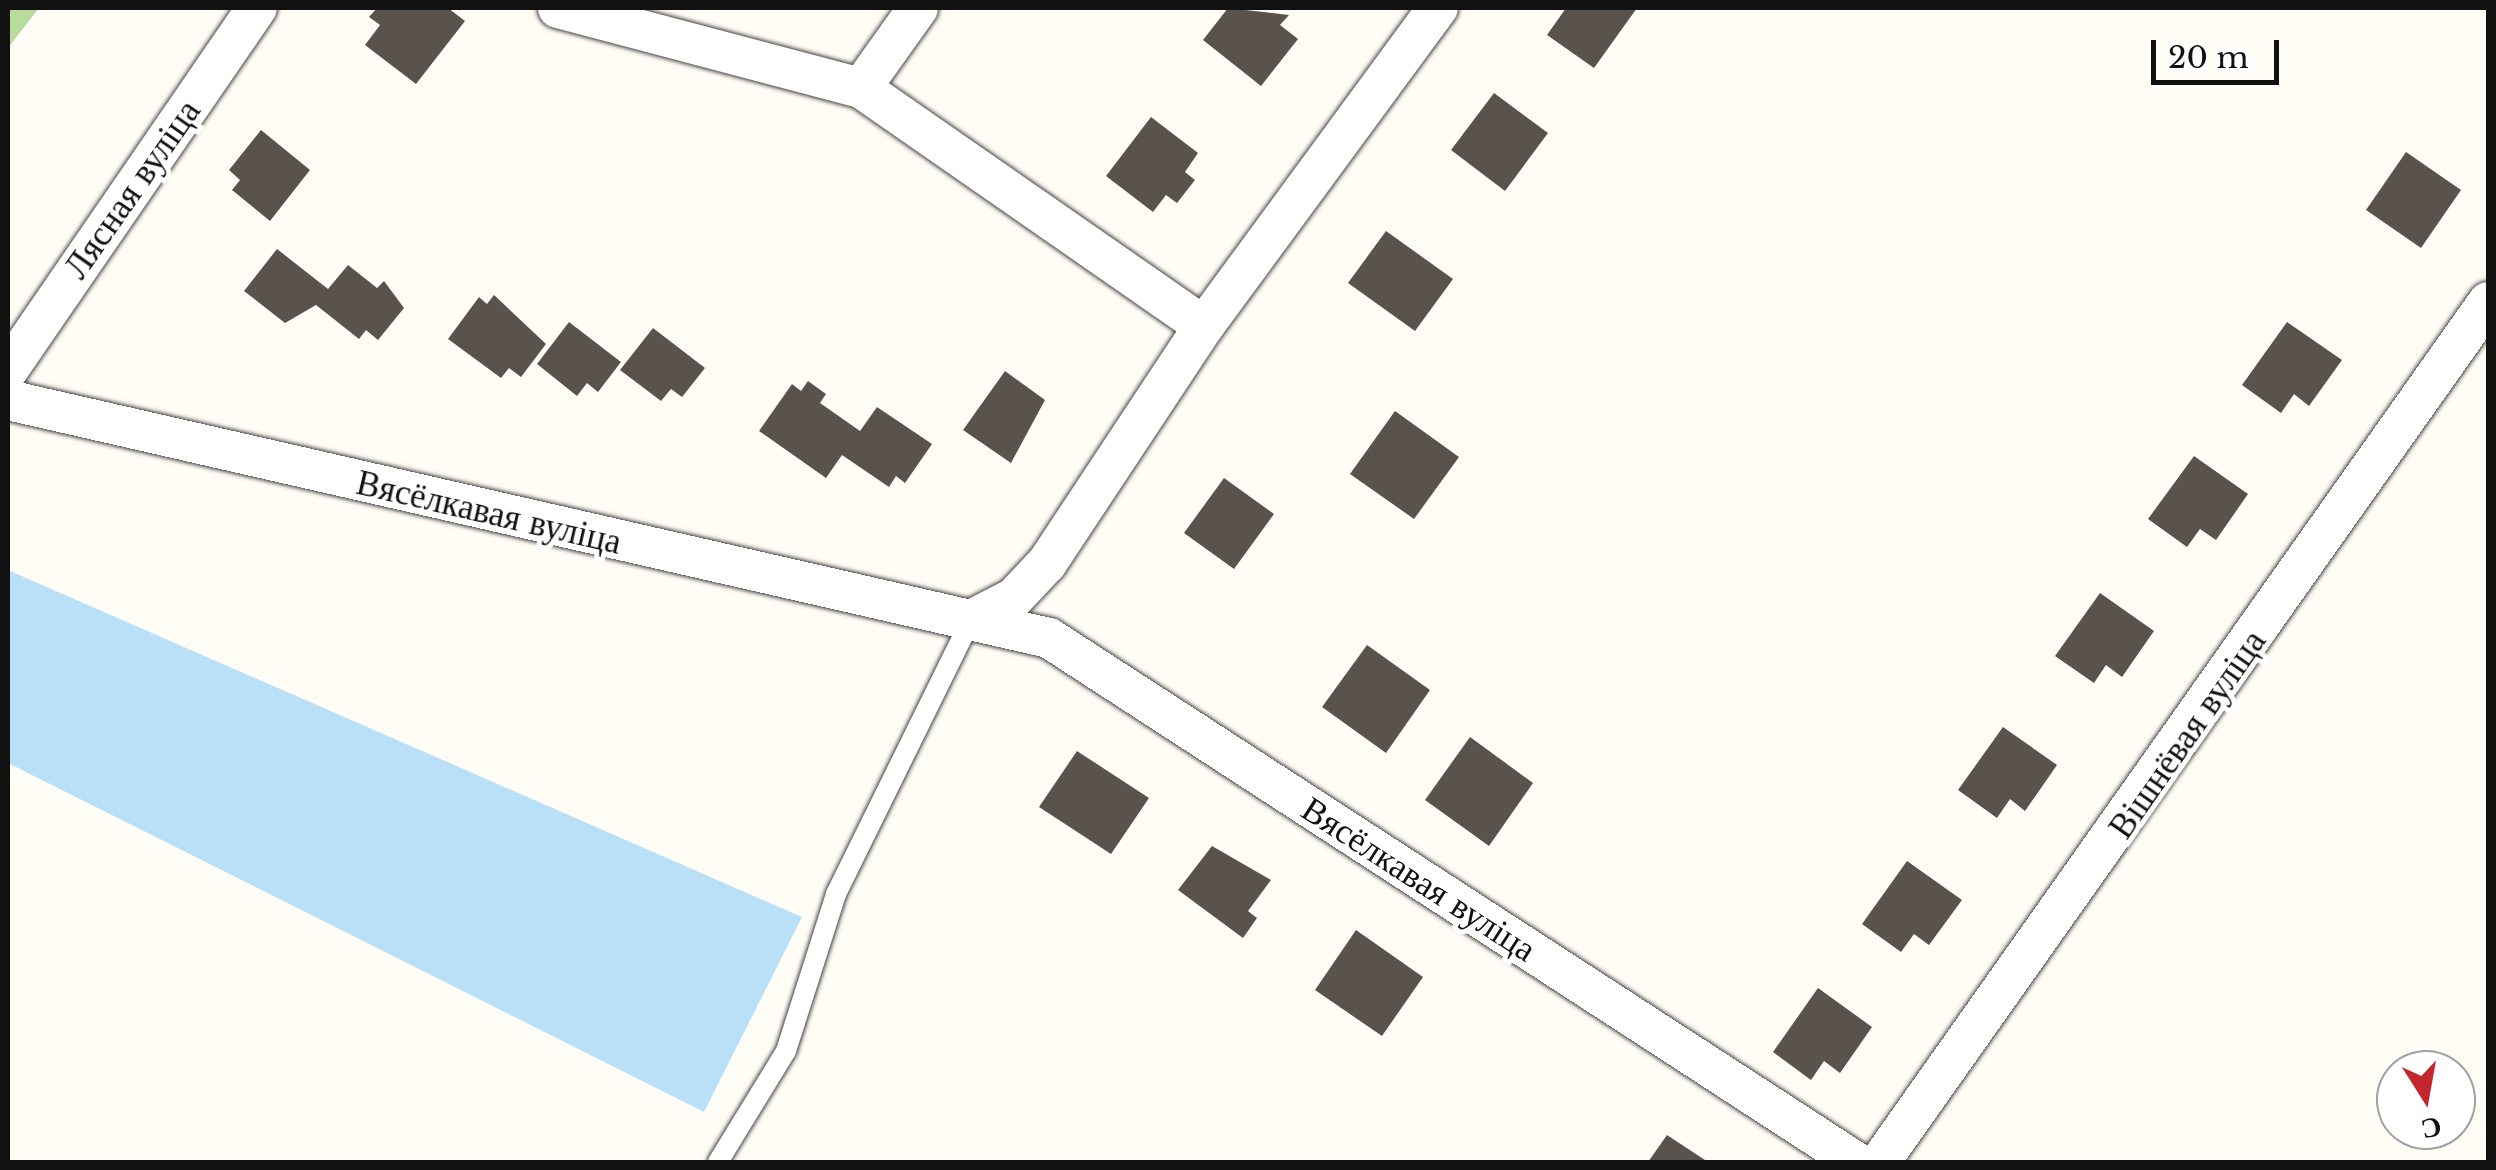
<!DOCTYPE html>
<meta charset="utf-8">
<style>
body{margin:0}
#map{position:relative;width:2496px;height:1170px;overflow:hidden;background:#fffdf5;font-family:"Libre Baskerville",serif}
div>[style]{position:absolute}
[style*='--x']{left:calc(var(--x)*1px);top:calc(var(--y)*1px);width:calc(var(--w)*1px);rotate:calc(var(--a)*1deg)}
.forest>*{inset:0;background:#b9dc9c}
.water>*{inset:0;background:#b9e0f7}
.building>*{inset:0;background:#5a524d}
.roads{filter:drop-shadow(0 0 2px #444) drop-shadow(0 0 2px #444)}
.service>*{height:20px;margin:-10px;padding:0 10px;transform-origin:10px;border-radius:10px;background:#fff}
.minor>*{height:40px;margin:-20px;padding:0 20px;transform-origin:20px;border-radius:20px;background:#fff}
span{translate:-50% -50%;white-space:nowrap;text-align:center;line-height:1.15;-webkit-text-stroke:10px #fff;paint-order:stroke}
.street-label{font-size:35px;color:#111}
.frame{position:absolute;inset:0;border:10px solid #111;pointer-events:none}
.north{position:absolute;left:2376px;top:1050px;width:100px;height:100px;box-sizing:border-box;background:#fff;border:2px solid #a0a0a0;border-radius:50%;rotate:169deg;font-size:28px;font-weight:700;line-height:40px;text-align:center;color:#111}
.north::after{content:'';display:block;margin:auto;width:35px;height:45px;background:#c4262e;clip-path:polygon(50% 0,100% 100%,50% 72%,0 100%)}
.scale{position:absolute;left:2151px;top:40px;width:128px;height:45px;box-sizing:border-box;border:5px solid #111;border-top:0;padding-left:12px;font-size:30px;line-height:35px;white-space:nowrap;color:#111;-webkit-text-stroke:8px #fff;paint-order:stroke}
</style>
<div id="map">
<div class="forest">
<div style="clip-path:polygon(8px 8px,39px 8px,8px 48px)"></div>
</div>
<div class="water">
<div style="clip-path:polygon(8px 570px,802px 917px,704px 1112px,8px 763px)"></div>
</div>
<div class="building">
<div style="clip-path:polygon(377px 8px,448px 8px,465px 21px,416px 84px,365px 45px,380px 25px,369px 17px)"></div>
<div style="clip-path:polygon(1228px 8px,1289px 15px,1280px 25px,1298px 39px,1261px 86px,1203px 40px)"></div>
<div style="clip-path:polygon(1566px 8px,1637px 8px,1594px 68px,1547px 35px)"></div>
<div style="clip-path:polygon(1494px 93px,1548px 133px,1505px 191px,1451px 150px)"></div>
<div style="clip-path:polygon(1151px 117px,1198px 153px,1185px 172px,1195px 180px,1177px 203px,1166px 195px,1153px 212px,1106px 176px)"></div>
<div style="clip-path:polygon(261px 130px,310px 170px,270px 221px,232px 190px,240px 180px,229px 170px)"></div>
<div style="clip-path:polygon(2406px 152px,2461px 190px,2421px 248px,2366px 210px)"></div>
<div style="clip-path:polygon(1386px 231px,1453px 279px,1415px 331px,1348px 283px)"></div>
<div style="clip-path:polygon(277px 249px,328px 289px,348px 265px,377px 288px,384px 281px,404px 308px,378px 340px,366px 330px,359px 339px,316px 305px,285px 323px,244px 291px)"></div>
<div style="clip-path:polygon(494px 295px,546px 344px,521px 377px,509px 368px,501px 378px,448px 339px,479px 297px,487px 304px)"></div>
<div style="clip-path:polygon(569px 322px,621px 362px,598px 392px,587px 383px,577px 396px,537px 364px)"></div>
<div style="clip-path:polygon(2287px 322px,2342px 360px,2309px 406px,2294px 394px,2281px 413px,2242px 385px)"></div>
<div style="clip-path:polygon(653px 328px,705px 368px,682px 397px,671px 389px,661px 401px,620px 370px)"></div>
<div style="clip-path:polygon(1005px 371px,1045px 400px,1011px 463px,963px 430px)"></div>
<div style="clip-path:polygon(808px 381px,826px 394px,820px 403px,860px 431px,877px 407px,932px 444px,905px 483px,896px 476px,889px 487px,842px 455px,826px 478px,759px 431px,792px 384px,801px 391px)"></div>
<div style="clip-path:polygon(1395px 411px,1459px 457px,1414px 519px,1350px 474px)"></div>
<div style="clip-path:polygon(2194px 456px,2248px 494px,2216px 540px,2200px 529px,2187px 547px,2148px 519px)"></div>
<div style="clip-path:polygon(1224px 478px,1274px 514px,1234px 569px,1184px 533px)"></div>
<div style="clip-path:polygon(2100px 593px,2154px 631px,2122px 677px,2106px 665px,2094px 683px,2055px 656px)"></div>
<div style="clip-path:polygon(1367px 645px,1430px 690px,1386px 753px,1322px 707px)"></div>
<div style="clip-path:polygon(2003px 727px,2057px 765px,2025px 811px,2010px 799px,1997px 818px,1958px 790px)"></div>
<div style="clip-path:polygon(1470px 737px,1533px 783px,1489px 846px,1425px 800px)"></div>
<div style="clip-path:polygon(1077px 751px,1149px 798px,1111px 854px,1039px 807px)"></div>
<div style="clip-path:polygon(1212px 846px,1271px 880px,1248px 911px,1257px 918px,1243px 938px,1178px 890px)"></div>
<div style="clip-path:polygon(1907px 861px,1962px 900px,1929px 945px,1914px 934px,1901px 952px,1862px 924px)"></div>
<div style="clip-path:polygon(1356px 930px,1423px 977px,1382px 1036px,1315px 990px)"></div>
<div style="clip-path:polygon(1818px 988px,1872px 1027px,1840px 1073px,1824px 1061px,1811px 1080px,1773px 1052px)"></div>
<div style="clip-path:polygon(1667px 1135px,1708px 1162px,1648px 1162px)"></div>
</div>
<div class="roads">
<div class="service">
<div style="--x:718;--y:1162;--w:130;--a:-58.5"></div>
<div style="--x:786;--y:1051;--w:165;--a:-72.3"></div>
<div style="--x:836;--y:894;--w:305;--a:-63.8"></div>
</div>
<div class="minor">
<div style="--x:558;--y:8;--w:313;--a:14.8"></div>
<div style="--x:861;--y:88;--w:417;--a:34.8"></div>
<div style="--x:861;--y:88;--w:98;--a:-54.5"></div>
<div style="--x:8;--y:370;--w:439;--a:-55.5"></div>
<div style="--x:8;--y:400;--w:1068;--a:12.88"></div>
<div style="--x:1049;--y:638;--w:962;--a:33"></div>
<div style="--x:971;--y:620;--w:48;--a:-27.1"></div>
<div style="--x:1014;--y:598;--w:48;--a:-46.7"></div>
<div style="--x:1047;--y:563;--w:284;--a:-56.5"></div>
<div style="--x:1204;--y:326;--w:395;--a:-53.7"></div>
<div style="--x:1880;--y:1162;--w:1053;--a:-54.74"></div>
</div>
</div>
<div class="street-label">
<span style="left:132px;top:189px;rotate:-55deg">Лясная вуліца</span>
<span style="left:489px;top:512px;rotate:13deg">Вясёлкавая вуліца</span>
<span style="left:2187px;top:734px;rotate:-55deg">Вішнёвая вуліца</span>
<span style="left:1419px;top:879px;rotate:33deg">Вясёлкавая вуліца</span>
</div>
<div class="frame"></div>
<div class="north">С</div>
<div class="scale">20 m</div>
</div>
